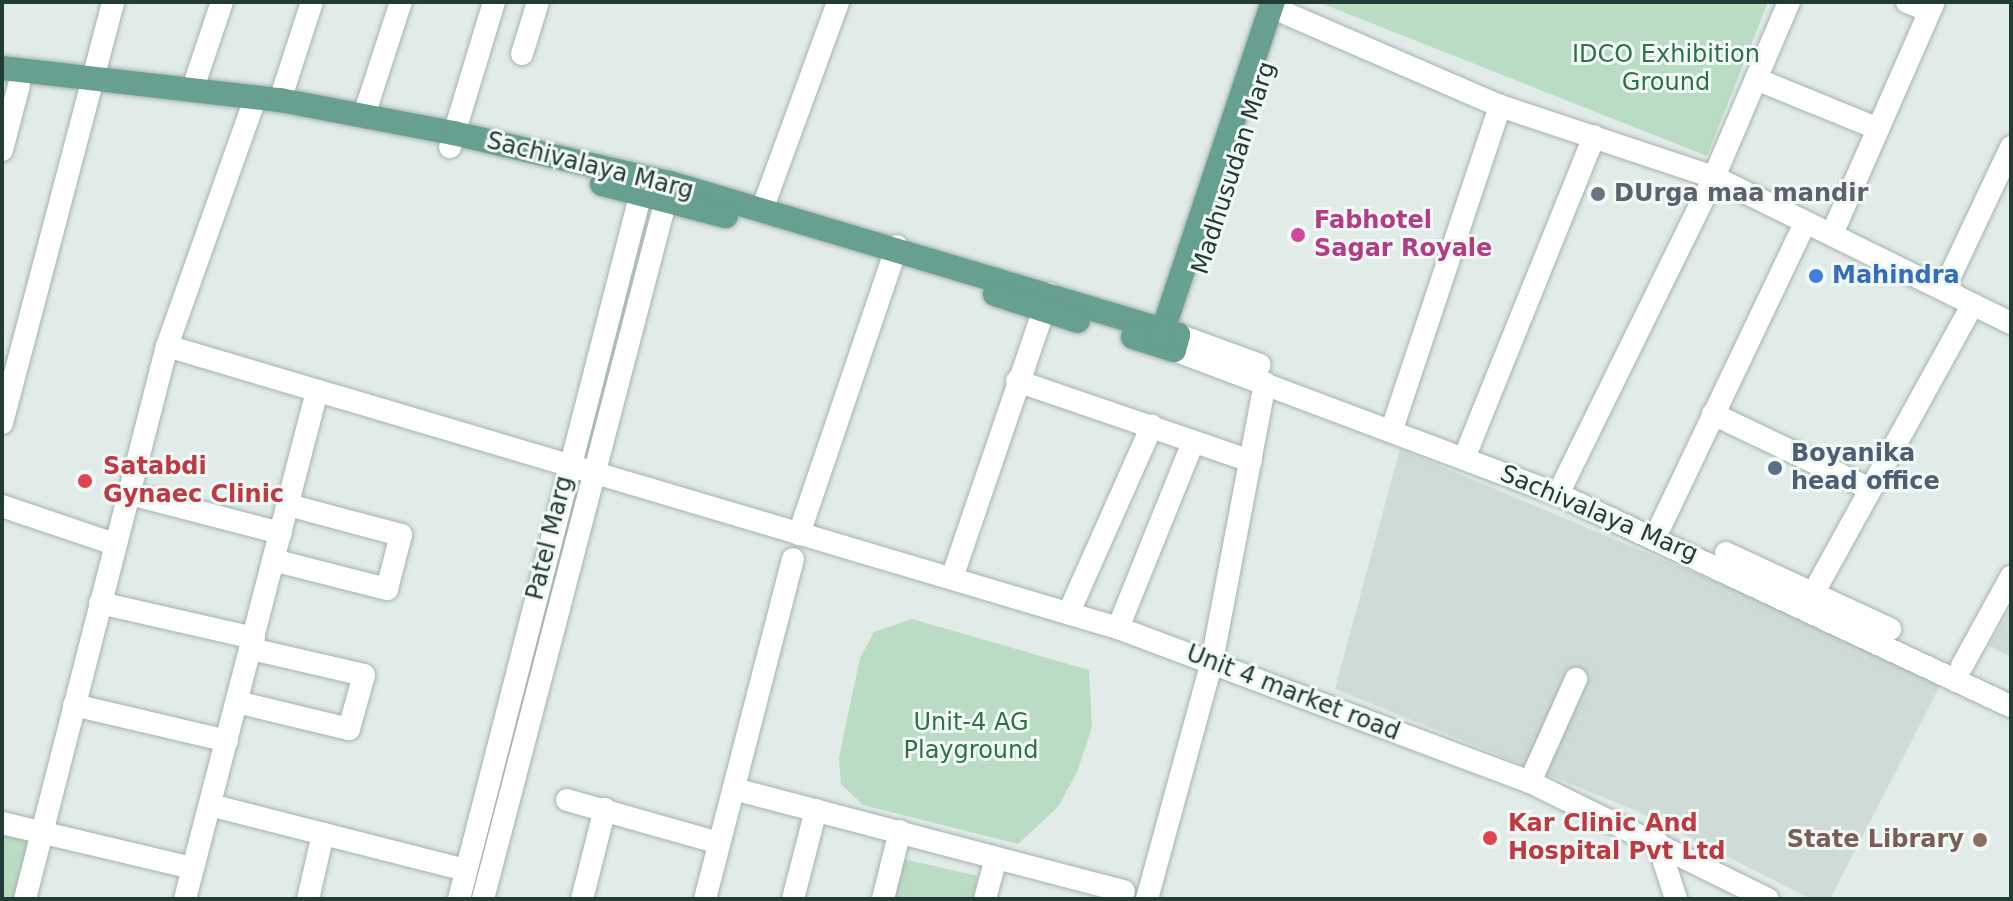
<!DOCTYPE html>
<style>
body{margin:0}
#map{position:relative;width:2013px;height:901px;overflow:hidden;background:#e1ebe7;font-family:"DejaVu Sans",sans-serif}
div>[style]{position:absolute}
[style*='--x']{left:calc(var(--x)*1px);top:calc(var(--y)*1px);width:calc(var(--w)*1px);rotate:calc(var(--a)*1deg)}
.built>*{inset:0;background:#cfdbd6}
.green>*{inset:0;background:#bbdcc4}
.roads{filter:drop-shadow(0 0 2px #a4b3ae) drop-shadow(0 0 2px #a4b3ae)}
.minor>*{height:22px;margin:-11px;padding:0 11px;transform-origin:11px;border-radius:11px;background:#fff}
.major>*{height:24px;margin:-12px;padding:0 12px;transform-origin:12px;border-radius:12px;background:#679f91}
.dots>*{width:22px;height:22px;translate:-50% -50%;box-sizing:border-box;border:4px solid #f1f8f5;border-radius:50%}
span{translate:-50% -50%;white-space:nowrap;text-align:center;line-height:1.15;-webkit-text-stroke:6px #f1f8f5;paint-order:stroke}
.park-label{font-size:24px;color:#2e7148}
.street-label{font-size:24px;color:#223b35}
.worship-label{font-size:24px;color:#5b616d;font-weight:700}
.left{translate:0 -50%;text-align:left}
.hotel-label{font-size:24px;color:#b23c85;font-weight:700}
.shop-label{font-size:24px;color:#366cbe;font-weight:700}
.service-label{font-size:24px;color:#4e5e75;font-weight:700}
.health-label{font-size:24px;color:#be3a42;font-weight:700}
.education-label{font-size:24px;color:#785e54;font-weight:700}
.right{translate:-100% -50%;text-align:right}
.frame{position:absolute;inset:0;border:4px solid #223b35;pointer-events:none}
</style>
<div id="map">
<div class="built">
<div style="clip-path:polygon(1400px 449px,1944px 678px,1830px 899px,1811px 899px,1637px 811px,1335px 689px)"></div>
<div style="clip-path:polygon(2011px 607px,2011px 657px,1989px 646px)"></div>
</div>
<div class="green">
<div style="clip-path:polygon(1318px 2px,1768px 2px,1707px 156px)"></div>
<div style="clip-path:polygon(912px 619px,1089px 670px,1092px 727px,1077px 772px,1058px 807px,1018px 844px,863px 805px,841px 784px,839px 757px,860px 658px,874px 632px)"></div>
<div style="clip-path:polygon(2px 832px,32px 839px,18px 899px,2px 899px)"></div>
<div style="clip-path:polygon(903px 859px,978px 876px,973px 899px,893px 899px)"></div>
</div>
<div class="roads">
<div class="minor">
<div style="--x:1907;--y:2;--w:24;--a:22"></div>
<div style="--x:1285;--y:13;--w:234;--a:23.4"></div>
<div style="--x:1500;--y:106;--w:225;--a:18.4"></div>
<div style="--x:1714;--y:177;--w:331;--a:26.2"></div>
<div style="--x:522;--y:54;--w:54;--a:-72.9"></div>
<div style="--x:1756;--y:79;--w:130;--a:22.2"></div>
<div style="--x:193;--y:88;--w:91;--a:-71.4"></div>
<div style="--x:280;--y:100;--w:103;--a:-71.9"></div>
<div style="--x:364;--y:115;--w:119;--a:-71.9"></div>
<div style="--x:450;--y:147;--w:152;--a:-73.1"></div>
<div style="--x:2;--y:150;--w:67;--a:-75.3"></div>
<div style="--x:762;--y:210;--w:221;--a:-69.9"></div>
<div style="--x:1832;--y:234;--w:253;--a:-66.3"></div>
<div style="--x:1944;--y:289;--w:157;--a:-64.7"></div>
<div style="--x:1178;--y:335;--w:87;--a:20.1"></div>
<div style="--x:167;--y:346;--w:992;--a:16.52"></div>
<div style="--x:1118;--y:628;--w:440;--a:20.5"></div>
<div style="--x:1530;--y:782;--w:265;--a:26.2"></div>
<div style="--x:1174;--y:350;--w:415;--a:20.6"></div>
<div style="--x:1562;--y:496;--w:496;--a:25.1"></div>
<div style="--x:1017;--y:381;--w:247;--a:18.9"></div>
<div style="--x:1713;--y:414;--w:174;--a:25.5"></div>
<div style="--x:2;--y:423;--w:435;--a:-75.2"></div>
<div style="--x:1392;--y:429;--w:341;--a:-71.5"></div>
<div style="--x:1469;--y:446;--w:334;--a:-68"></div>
<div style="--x:1564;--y:482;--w:340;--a:-63.8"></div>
<div style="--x:1714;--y:177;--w:190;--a:-66.8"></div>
<div style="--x:127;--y:493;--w:159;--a:14.6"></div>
<div style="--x:2;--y:506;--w:118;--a:18.7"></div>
<div style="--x:1661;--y:525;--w:335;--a:-64.5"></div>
<div style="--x:799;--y:534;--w:304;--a:-71.2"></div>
<div style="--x:1726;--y:553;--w:181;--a:24.9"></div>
<div style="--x:273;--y:560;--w:118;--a:14.3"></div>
<div style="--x:387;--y:589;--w:56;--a:-75.5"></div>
<div style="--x:401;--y:535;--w:117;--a:-165.1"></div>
<div style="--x:953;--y:575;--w:297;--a:-71.1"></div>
<div style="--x:1809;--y:601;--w:337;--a:-61.1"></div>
<div style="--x:100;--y:603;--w:158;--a:12.8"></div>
<div style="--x:1069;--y:612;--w:204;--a:-66"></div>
<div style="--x:1118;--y:628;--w:201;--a:-68"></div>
<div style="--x:1962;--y:666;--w:102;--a:-61.2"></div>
<div style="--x:237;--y:702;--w:115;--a:13.6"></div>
<div style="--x:349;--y:729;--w:56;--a:-74.5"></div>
<div style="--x:364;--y:675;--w:116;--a:-167"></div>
<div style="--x:74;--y:705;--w:157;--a:13.2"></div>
<div style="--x:1530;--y:782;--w:113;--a:-65.9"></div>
<div style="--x:734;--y:789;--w:403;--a:14.7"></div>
<div style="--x:567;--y:800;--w:158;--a:15.8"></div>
<div style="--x:210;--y:805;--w:263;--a:14.3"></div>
<div style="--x:2;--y:823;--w:196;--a:13.3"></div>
<div style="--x:1658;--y:843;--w:59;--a:72.2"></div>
<div style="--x:25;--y:899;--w:571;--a:-75.6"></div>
<div style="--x:167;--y:346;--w:254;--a:-70.4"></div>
<div style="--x:185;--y:899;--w:525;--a:-75.43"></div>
<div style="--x:308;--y:899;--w:67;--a:-77"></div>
<div style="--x:459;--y:899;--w:746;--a:-75.55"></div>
<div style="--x:483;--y:899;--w:739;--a:-75.34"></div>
<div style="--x:582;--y:899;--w:93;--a:-75.7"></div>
<div style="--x:705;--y:899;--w:351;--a:-75.5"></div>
<div style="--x:793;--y:899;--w:92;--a:-75.5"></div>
<div style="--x:883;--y:899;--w:70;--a:-76"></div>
<div style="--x:985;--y:899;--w:39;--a:-75"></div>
<div style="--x:1147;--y:899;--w:247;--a:-74.7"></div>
<div style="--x:1212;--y:661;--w:283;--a:-79.2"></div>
</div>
<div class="major">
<div style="--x:2;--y:68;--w:280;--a:6.6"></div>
<div style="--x:280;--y:100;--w:176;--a:10.8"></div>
<div style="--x:453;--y:133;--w:223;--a:13"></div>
<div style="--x:670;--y:183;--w:514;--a:16.6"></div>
<div style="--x:1163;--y:330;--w:346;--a:-71.5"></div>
<div style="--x:602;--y:184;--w:128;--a:14.5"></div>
<div style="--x:995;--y:294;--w:87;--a:18"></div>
<div style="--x:1133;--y:337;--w:43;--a:17.6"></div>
<div style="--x:1174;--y:350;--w:16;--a:-75"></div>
<div style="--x:1178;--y:335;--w:16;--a:-162"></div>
<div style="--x:1163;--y:330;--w:10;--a:107"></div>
</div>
</div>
<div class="dots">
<div style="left:1598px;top:194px;background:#6b7280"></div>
<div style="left:1298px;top:235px;background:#d1479c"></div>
<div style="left:1816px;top:276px;background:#3f7fe0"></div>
<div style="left:1775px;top:468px;background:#5c6f8a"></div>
<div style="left:85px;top:481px;background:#e0444e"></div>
<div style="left:1490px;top:838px;background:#e0444e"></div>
<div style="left:1980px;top:840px;background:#8d6e63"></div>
</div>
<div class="park-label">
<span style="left:1666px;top:69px">IDCO Exhibition<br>Ground</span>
<span style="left:971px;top:737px">Unit-4 AG<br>Playground</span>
</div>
<div class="street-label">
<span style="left:590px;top:166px;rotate:14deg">Sachivalaya Marg</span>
<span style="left:1234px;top:168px;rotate:-72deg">Madhusudan Marg</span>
<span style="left:1599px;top:514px;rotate:23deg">Sachivalaya Marg</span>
<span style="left:550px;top:538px;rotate:-76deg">Patel Marg</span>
<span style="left:1293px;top:693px;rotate:21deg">Unit 4 market road</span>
</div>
<div class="worship-label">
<span class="left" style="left:1614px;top:194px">DUrga maa mandir</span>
</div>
<div class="hotel-label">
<span class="left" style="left:1314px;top:235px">Fabhotel<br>Sagar Royale</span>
</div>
<div class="shop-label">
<span class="left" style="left:1832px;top:276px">Mahindra</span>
</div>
<div class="service-label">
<span class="left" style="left:1791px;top:468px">Boyanika<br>head office</span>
</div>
<div class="health-label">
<span class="left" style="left:103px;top:481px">Satabdi<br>Gynaec Clinic</span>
<span class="left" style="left:1508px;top:838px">Kar Clinic And<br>Hospital Pvt Ltd</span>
</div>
<div class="education-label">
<span class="right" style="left:1964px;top:840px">State Library</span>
</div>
<div class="frame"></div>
</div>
